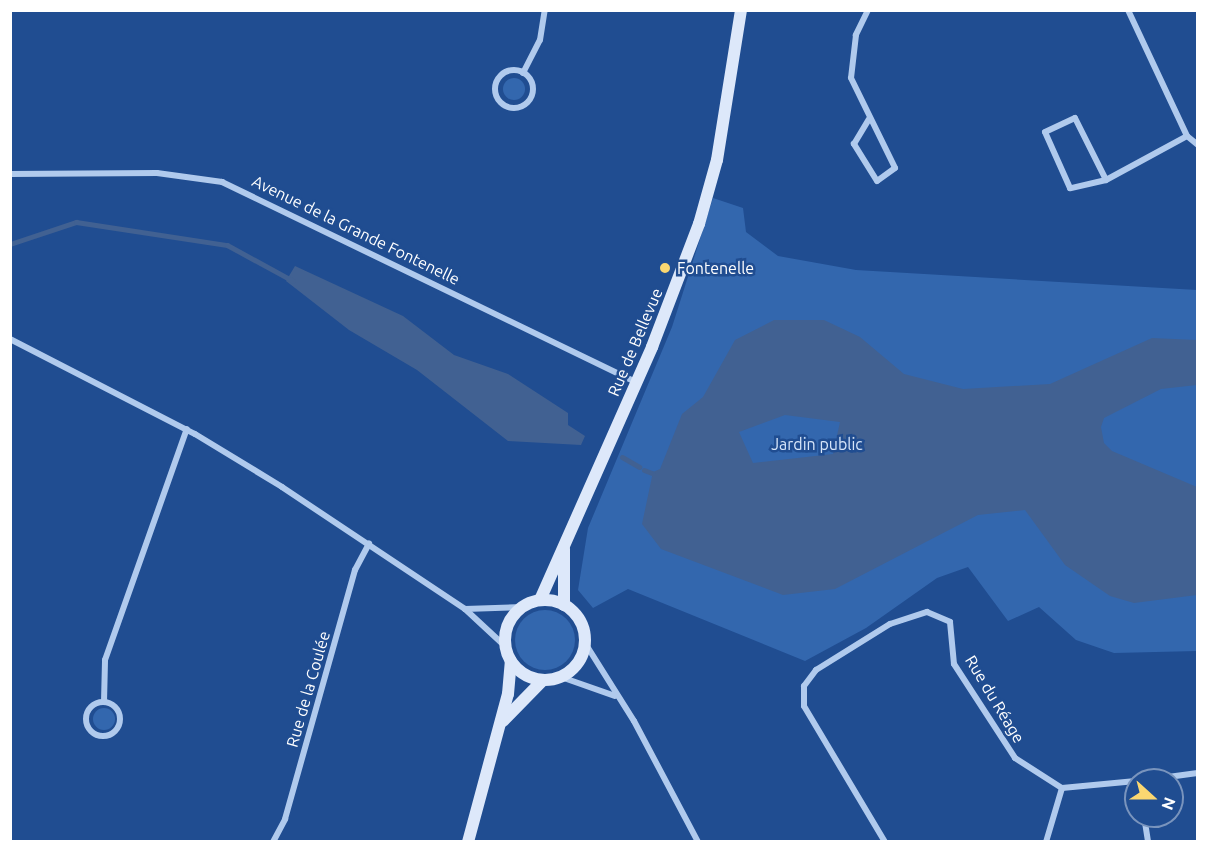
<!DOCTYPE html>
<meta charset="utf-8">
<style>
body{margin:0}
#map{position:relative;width:1208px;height:852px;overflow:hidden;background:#204d91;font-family:Ubuntu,sans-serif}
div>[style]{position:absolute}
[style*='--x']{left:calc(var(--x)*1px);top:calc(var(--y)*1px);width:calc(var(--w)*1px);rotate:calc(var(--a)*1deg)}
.green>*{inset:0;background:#3367ae}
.round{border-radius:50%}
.water>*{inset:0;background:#416192}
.stream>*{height:5px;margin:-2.5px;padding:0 2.5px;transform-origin:2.5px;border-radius:2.5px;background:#416192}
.street>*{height:6px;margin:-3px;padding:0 3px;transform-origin:3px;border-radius:3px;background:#b0caed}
.street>.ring{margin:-3px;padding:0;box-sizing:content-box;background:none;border:6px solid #b0caed;border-radius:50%}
.secondary>*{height:12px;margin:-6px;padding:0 6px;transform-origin:6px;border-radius:6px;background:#dde8fa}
.secondary>.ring{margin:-6px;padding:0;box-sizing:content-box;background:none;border:12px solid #dde8fa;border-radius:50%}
.dots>*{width:16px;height:16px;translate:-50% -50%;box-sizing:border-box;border:3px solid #204d91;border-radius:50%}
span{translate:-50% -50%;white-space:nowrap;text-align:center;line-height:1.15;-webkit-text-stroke:5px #204d91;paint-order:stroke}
.street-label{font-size:16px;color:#fff}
.poi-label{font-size:16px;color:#fff}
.left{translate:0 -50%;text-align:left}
.park-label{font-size:16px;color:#d6e5f9}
.frame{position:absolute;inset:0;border:12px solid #fff;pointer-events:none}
.north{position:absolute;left:1124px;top:768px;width:60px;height:60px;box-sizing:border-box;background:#204d91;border:2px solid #7994bd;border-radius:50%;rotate:111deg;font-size:16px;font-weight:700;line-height:24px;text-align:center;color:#fff}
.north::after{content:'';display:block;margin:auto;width:21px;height:27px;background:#fad771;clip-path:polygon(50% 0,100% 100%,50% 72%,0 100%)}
</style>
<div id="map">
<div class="green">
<div class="round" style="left:503px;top:78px;width:22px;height:22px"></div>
<div style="clip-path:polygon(713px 198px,743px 208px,746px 232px,778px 256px,856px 270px,1197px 290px,1197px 651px,1114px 653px,1076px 640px,1039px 607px,1008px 621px,968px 567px,937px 578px,866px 628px,805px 661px,628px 589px,593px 608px,578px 590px,588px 528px,672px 327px)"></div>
<div class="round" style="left:515px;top:610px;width:60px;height:60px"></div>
<div class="round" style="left:93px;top:708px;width:22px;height:22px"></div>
</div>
<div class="water">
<div style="clip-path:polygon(295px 266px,403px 316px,454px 355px,508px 374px,568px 413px,568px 425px,585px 436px,581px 445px,508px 441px,417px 370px,349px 330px,286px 281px)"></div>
<div style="clip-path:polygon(evenodd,774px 320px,824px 320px,860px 337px,904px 374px,963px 389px,1050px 384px,1152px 338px,1197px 340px,1197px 385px,1161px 389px,1104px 418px,1101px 427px,1104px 443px,1112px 451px,1197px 487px,1197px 595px,1134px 603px,1110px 596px,1065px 565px,1025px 510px,978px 515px,835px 589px,783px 595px,661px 549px,642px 524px,653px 472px,660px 469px,682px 414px,703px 397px,735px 340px,774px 320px,785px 415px,840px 422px,833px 454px,753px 463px,739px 432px,785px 415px)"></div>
</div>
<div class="stream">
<div style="--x:10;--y:244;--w:70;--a:-18.4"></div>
<div style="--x:76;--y:222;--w:153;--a:8.7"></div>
<div style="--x:227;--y:245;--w:75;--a:28.6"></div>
<div style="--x:622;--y:457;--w:20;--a:30"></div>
<div style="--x:644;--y:470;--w:9;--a:21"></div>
</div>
<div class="street">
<div style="--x:868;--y:10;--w:28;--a:116"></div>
<div style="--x:856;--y:35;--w:43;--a:96.6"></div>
<div style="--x:851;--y:78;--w:100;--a:63.9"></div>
<div style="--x:895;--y:168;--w:22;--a:144"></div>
<div style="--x:877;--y:181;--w:44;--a:-121.9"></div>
<div style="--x:854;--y:144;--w:29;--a:-59"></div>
<div style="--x:1128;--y:10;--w:139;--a:64.9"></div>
<div style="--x:1187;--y:136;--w:14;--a:39"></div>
<div class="ring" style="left:495px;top:70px;width:32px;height:32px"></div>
<div style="--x:523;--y:73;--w:37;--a:-63"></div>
<div style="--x:540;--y:40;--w:30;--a:-81"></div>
<div style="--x:10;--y:174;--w:147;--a:-0.4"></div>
<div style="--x:157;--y:173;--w:66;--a:7.9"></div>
<div style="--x:222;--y:182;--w:460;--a:25.8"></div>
<div style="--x:1106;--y:180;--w:37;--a:167"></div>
<div style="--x:1070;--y:188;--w:61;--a:-114.1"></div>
<div style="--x:1045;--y:132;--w:33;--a:-25"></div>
<div style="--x:1075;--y:118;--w:69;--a:63.4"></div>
<div style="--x:1106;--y:180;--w:92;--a:-28.5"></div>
<div style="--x:10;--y:339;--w:208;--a:27.2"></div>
<div style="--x:195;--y:434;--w:102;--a:31.3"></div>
<div style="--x:282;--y:487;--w:220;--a:33.7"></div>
<div style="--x:465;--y:609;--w:54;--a:42.8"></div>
<div style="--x:465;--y:609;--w:58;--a:-2"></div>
<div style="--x:585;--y:643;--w:92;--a:57.9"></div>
<div style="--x:634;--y:721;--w:137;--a:62.1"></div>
<div style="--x:561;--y:677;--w:57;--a:19.4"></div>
<div class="ring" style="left:86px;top:702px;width:28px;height:28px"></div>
<div style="--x:104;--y:702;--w:42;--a:-88.6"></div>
<div style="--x:105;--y:660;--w:245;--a:-70.5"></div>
<div style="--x:1146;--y:780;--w:52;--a:-7.7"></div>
<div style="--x:1144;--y:816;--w:26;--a:81"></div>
<div style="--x:273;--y:842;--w:26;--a:-62"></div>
<div style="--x:285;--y:819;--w:259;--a:-74.3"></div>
<div style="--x:355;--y:570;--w:30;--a:-62"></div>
<div style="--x:885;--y:842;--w:158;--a:-120.8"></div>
<div style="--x:804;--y:706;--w:20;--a:-90"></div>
<div style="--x:804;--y:686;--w:20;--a:-53"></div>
<div style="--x:816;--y:670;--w:87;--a:-31.9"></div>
<div style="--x:890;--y:624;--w:39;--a:-18"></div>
<div style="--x:927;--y:612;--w:25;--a:23"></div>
<div style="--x:950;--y:622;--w:42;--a:84.6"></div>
<div style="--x:954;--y:664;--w:112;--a:57"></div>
<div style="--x:1015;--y:758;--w:56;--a:32.6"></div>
<div style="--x:1062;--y:788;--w:74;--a:-5.4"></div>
<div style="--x:1046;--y:842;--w:56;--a:-73.5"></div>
</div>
<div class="secondary">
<div style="--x:540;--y:600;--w:277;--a:-66.1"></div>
<div style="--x:652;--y:347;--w:132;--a:-69.1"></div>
<div style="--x:699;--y:224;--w:66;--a:-74.3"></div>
<div style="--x:717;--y:160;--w:152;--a:-80.9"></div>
<div class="ring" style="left:505px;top:600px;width:68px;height:68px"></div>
<div style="--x:564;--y:605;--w:56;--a:-90"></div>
<div style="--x:503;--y:721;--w:57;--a:-45.7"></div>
<div style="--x:468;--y:842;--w:153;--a:-74.9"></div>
<div style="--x:508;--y:694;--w:33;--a:-85"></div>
</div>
<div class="dots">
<div style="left:665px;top:268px;background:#fad771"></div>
</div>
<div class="street-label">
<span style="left:356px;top:230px;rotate:26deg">Avenue de la Grande Fontenelle</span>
<span style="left:635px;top:342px;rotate:-67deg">Rue de Bellevue</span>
<span style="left:308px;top:689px;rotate:-74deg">Rue de la Coulée</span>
<span style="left:995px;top:699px;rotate:59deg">Rue du Réage</span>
</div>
<div class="poi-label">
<span class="left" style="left:677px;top:268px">Fontenelle</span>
</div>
<div class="park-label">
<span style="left:817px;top:444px">Jardin public</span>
</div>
<div class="frame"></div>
<div class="north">N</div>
</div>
